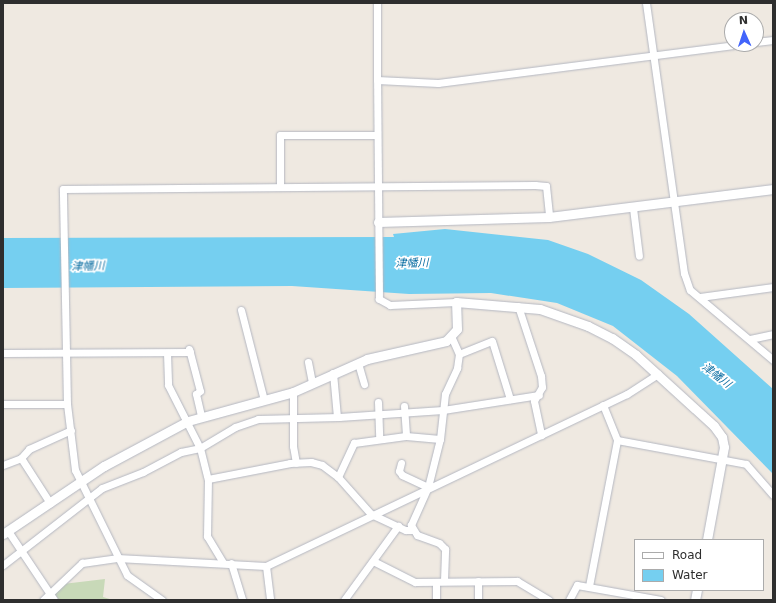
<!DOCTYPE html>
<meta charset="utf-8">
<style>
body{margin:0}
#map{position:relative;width:776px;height:603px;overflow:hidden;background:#efe9e1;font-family:"DejaVu Sans","Noto Sans JP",sans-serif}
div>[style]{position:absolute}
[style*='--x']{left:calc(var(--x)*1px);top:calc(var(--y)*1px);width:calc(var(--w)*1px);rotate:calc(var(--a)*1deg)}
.cemetery>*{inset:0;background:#c8d9b8}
.water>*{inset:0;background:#75cff0}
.roads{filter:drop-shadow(0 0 1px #b4b7c1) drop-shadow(0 0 1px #b4b7c1)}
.minor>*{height:7px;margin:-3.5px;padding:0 3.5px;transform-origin:3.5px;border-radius:3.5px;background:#fff}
.tertiary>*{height:9px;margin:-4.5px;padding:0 4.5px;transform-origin:4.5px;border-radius:4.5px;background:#fff}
span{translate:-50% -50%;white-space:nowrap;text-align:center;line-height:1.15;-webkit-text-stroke:3.5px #fff;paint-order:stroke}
.water-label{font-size:11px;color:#0d6fa3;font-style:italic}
.frame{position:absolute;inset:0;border:4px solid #2e2e2e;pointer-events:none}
.legend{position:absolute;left:634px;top:539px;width:130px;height:52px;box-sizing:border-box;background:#fff;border:1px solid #ababab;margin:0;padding:5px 7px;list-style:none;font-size:12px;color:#2e2e2e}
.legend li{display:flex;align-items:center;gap:8px;height:20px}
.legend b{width:20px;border:1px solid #ababab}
.north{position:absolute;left:724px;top:12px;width:40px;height:40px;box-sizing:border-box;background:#fff;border:1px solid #ababab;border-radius:50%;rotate:357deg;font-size:11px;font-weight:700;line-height:16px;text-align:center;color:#2e2e2e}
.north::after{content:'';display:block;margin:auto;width:14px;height:18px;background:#4264fb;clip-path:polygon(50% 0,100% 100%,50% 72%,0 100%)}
</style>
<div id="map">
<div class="cemetery">
<div style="clip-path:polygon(105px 579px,103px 597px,113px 600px,59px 600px,54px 592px,63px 584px)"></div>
</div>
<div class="water">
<div style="clip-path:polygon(445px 229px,548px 240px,588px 254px,641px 280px,689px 314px,773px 389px,773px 474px,677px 376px,613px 326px,557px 303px,491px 293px,409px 294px,292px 286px,3px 288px,3px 238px,394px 237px,393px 234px)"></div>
</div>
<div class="roads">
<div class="minor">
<div style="--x:377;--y:3;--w:77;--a:90"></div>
<div style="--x:646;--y:3;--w:273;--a:82"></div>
<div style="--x:684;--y:273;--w:18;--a:71"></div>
<div style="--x:690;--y:290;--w:109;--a:40.1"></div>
<div style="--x:756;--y:42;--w:17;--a:-7"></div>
<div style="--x:280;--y:187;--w:52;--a:-90"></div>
<div style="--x:280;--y:135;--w:97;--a:0"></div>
<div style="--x:633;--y:208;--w:48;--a:82.9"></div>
<div style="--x:700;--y:297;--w:74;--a:-7.8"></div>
<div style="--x:456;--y:302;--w:66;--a:177.4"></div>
<div style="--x:390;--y:305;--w:13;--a:-151"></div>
<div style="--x:379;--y:299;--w:219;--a:-90.5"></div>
<div style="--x:377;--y:80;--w:61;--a:2.8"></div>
<div style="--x:438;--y:83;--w:308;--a:-7.3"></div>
<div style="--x:518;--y:306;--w:74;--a:71.8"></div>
<div style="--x:541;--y:376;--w:11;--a:85"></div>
<div style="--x:542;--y:387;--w:16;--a:120"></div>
<div style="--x:534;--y:401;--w:35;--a:78"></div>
<div style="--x:241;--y:310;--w:93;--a:75.7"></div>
<div style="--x:750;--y:339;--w:24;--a:-12"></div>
<div style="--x:189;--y:349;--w:43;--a:75.3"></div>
<div style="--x:200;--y:391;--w:5;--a:143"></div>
<div style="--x:196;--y:394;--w:23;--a:77"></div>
<div style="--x:3;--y:353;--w:187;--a:-0.3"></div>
<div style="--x:167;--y:353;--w:32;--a:88"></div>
<div style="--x:168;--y:385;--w:71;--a:63.1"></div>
<div style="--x:200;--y:448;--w:32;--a:76"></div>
<div style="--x:208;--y:479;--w:57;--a:91"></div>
<div style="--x:207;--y:536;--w:31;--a:59"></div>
<div style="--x:459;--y:354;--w:35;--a:-22"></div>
<div style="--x:492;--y:341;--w:61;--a:72.8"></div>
<div style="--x:308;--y:362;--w:21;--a:79"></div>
<div style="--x:358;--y:363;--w:22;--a:74"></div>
<div style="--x:333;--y:373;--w:44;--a:84.8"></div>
<div style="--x:293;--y:392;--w:54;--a:90"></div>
<div style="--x:293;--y:446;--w:17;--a:80"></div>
<div style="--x:378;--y:402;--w:37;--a:88"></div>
<div style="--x:3;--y:404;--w:64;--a:0"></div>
<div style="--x:603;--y:405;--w:38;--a:68"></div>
<div style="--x:617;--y:440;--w:131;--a:10.5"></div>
<div style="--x:746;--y:464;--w:41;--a:48.9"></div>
<div style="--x:404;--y:406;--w:30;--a:86"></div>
<div style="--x:21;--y:458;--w:12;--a:-48"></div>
<div style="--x:29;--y:449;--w:46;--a:-24.3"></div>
<div style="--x:401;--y:463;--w:8;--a:104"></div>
<div style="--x:399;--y:471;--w:5;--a:53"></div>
<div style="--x:402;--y:475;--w:29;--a:25"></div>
<div style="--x:3;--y:465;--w:19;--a:-21"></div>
<div style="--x:21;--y:458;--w:54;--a:57.2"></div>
<div style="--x:338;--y:477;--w:38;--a:-65"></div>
<div style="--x:354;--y:443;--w:52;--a:-7.7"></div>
<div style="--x:406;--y:436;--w:34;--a:5"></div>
<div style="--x:208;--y:479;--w:84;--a:-11"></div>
<div style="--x:290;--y:463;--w:21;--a:-3"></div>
<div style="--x:311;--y:462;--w:11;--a:15"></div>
<div style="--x:322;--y:465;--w:20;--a:37"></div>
<div style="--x:338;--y:477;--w:50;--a:48.3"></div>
<div style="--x:371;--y:514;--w:38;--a:25"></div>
<div style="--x:406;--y:530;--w:6;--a:0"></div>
<div style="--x:8;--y:531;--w:83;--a:56.3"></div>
<div style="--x:373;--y:561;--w:47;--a:26.6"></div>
<div style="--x:415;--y:582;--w:102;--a:-0.6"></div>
<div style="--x:517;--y:581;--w:37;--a:31"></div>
<div style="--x:231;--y:563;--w:39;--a:73"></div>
<div style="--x:3;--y:565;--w:125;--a:-37.9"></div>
<div style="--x:102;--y:488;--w:44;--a:-21.3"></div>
<div style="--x:143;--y:472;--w:43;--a:-27.8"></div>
<div style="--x:181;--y:452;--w:19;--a:-12"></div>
<div style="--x:200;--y:448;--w:41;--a:-31"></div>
<div style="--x:235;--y:427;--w:24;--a:-19"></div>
<div style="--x:258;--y:419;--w:81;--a:-1.4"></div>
<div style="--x:339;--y:417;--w:104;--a:-3.9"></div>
<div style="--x:443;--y:410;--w:97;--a:-8.9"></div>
<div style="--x:266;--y:566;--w:34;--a:83"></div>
<div style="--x:444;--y:581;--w:32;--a:-88"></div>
<div style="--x:445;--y:549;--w:8;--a:-135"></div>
<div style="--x:439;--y:543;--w:23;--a:-160"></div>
<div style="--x:417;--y:535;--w:12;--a:-121"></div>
<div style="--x:411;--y:525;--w:42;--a:-65.9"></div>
<div style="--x:428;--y:487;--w:49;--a:-76"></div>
<div style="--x:440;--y:439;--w:45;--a:-83.7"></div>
<div style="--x:445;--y:394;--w:29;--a:-65"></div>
<div style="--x:457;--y:368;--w:14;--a:-82"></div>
<div style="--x:459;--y:354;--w:17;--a:-114"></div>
<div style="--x:478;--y:581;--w:19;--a:90"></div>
<div style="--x:436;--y:583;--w:17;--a:90"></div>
<div style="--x:589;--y:586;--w:149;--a:-79.1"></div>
<div style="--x:43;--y:600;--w:54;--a:-43.5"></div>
<div style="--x:82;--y:563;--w:35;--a:-8"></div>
<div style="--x:117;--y:558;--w:149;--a:3.1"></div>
<div style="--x:266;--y:566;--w:400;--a:-25.5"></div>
<div style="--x:627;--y:394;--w:37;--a:-33"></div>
<div style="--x:162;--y:600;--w:43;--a:-144.5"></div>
<div style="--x:127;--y:575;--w:117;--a:-116.3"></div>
<div style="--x:75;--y:470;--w:66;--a:-96.9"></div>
<div style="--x:67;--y:404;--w:215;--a:-91.1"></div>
<div style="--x:63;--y:189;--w:472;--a:-0.5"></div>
<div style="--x:535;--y:185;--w:11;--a:5"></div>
<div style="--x:546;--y:186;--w:31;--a:84"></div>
<div style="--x:344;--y:600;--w:92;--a:-53.9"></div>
<div style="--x:569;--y:600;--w:17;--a:-62"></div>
<div style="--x:577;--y:585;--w:85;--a:10.1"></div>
</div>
<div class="tertiary">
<div style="--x:378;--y:222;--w:171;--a:-1.7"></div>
<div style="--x:549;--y:217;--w:226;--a:-7.1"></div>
<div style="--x:3;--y:534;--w:122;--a:-34"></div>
<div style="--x:104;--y:466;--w:95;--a:-28.2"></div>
<div style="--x:188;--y:421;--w:109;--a:-15.4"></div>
<div style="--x:293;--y:392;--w:81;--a:-24"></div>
<div style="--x:367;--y:359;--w:81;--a:-12.8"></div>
<div style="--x:446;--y:341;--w:16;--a:-47"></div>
<div style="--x:457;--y:329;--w:27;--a:-92"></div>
<div style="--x:456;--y:302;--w:84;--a:4.8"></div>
<div style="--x:540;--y:309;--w:51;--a:19.5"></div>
<div style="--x:588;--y:326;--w:27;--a:27"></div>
<div style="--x:612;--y:338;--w:29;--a:35"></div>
<div style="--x:636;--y:355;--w:105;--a:42.3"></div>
<div style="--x:714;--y:426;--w:14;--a:54"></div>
<div style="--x:722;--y:437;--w:10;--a:79"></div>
<div style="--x:724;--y:447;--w:95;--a:100.4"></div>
<div style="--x:695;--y:600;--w:10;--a:-79"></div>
</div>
</div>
<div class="water-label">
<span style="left:412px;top:264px;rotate:-1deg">津幡川</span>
<span style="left:88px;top:267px;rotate:-1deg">津幡川</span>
<span style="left:716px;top:376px;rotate:38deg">津幡川</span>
</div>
<div class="frame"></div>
<ul class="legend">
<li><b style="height:5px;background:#fff"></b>Road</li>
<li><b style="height:11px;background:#75cff0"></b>Water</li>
</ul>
<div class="north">N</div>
</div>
